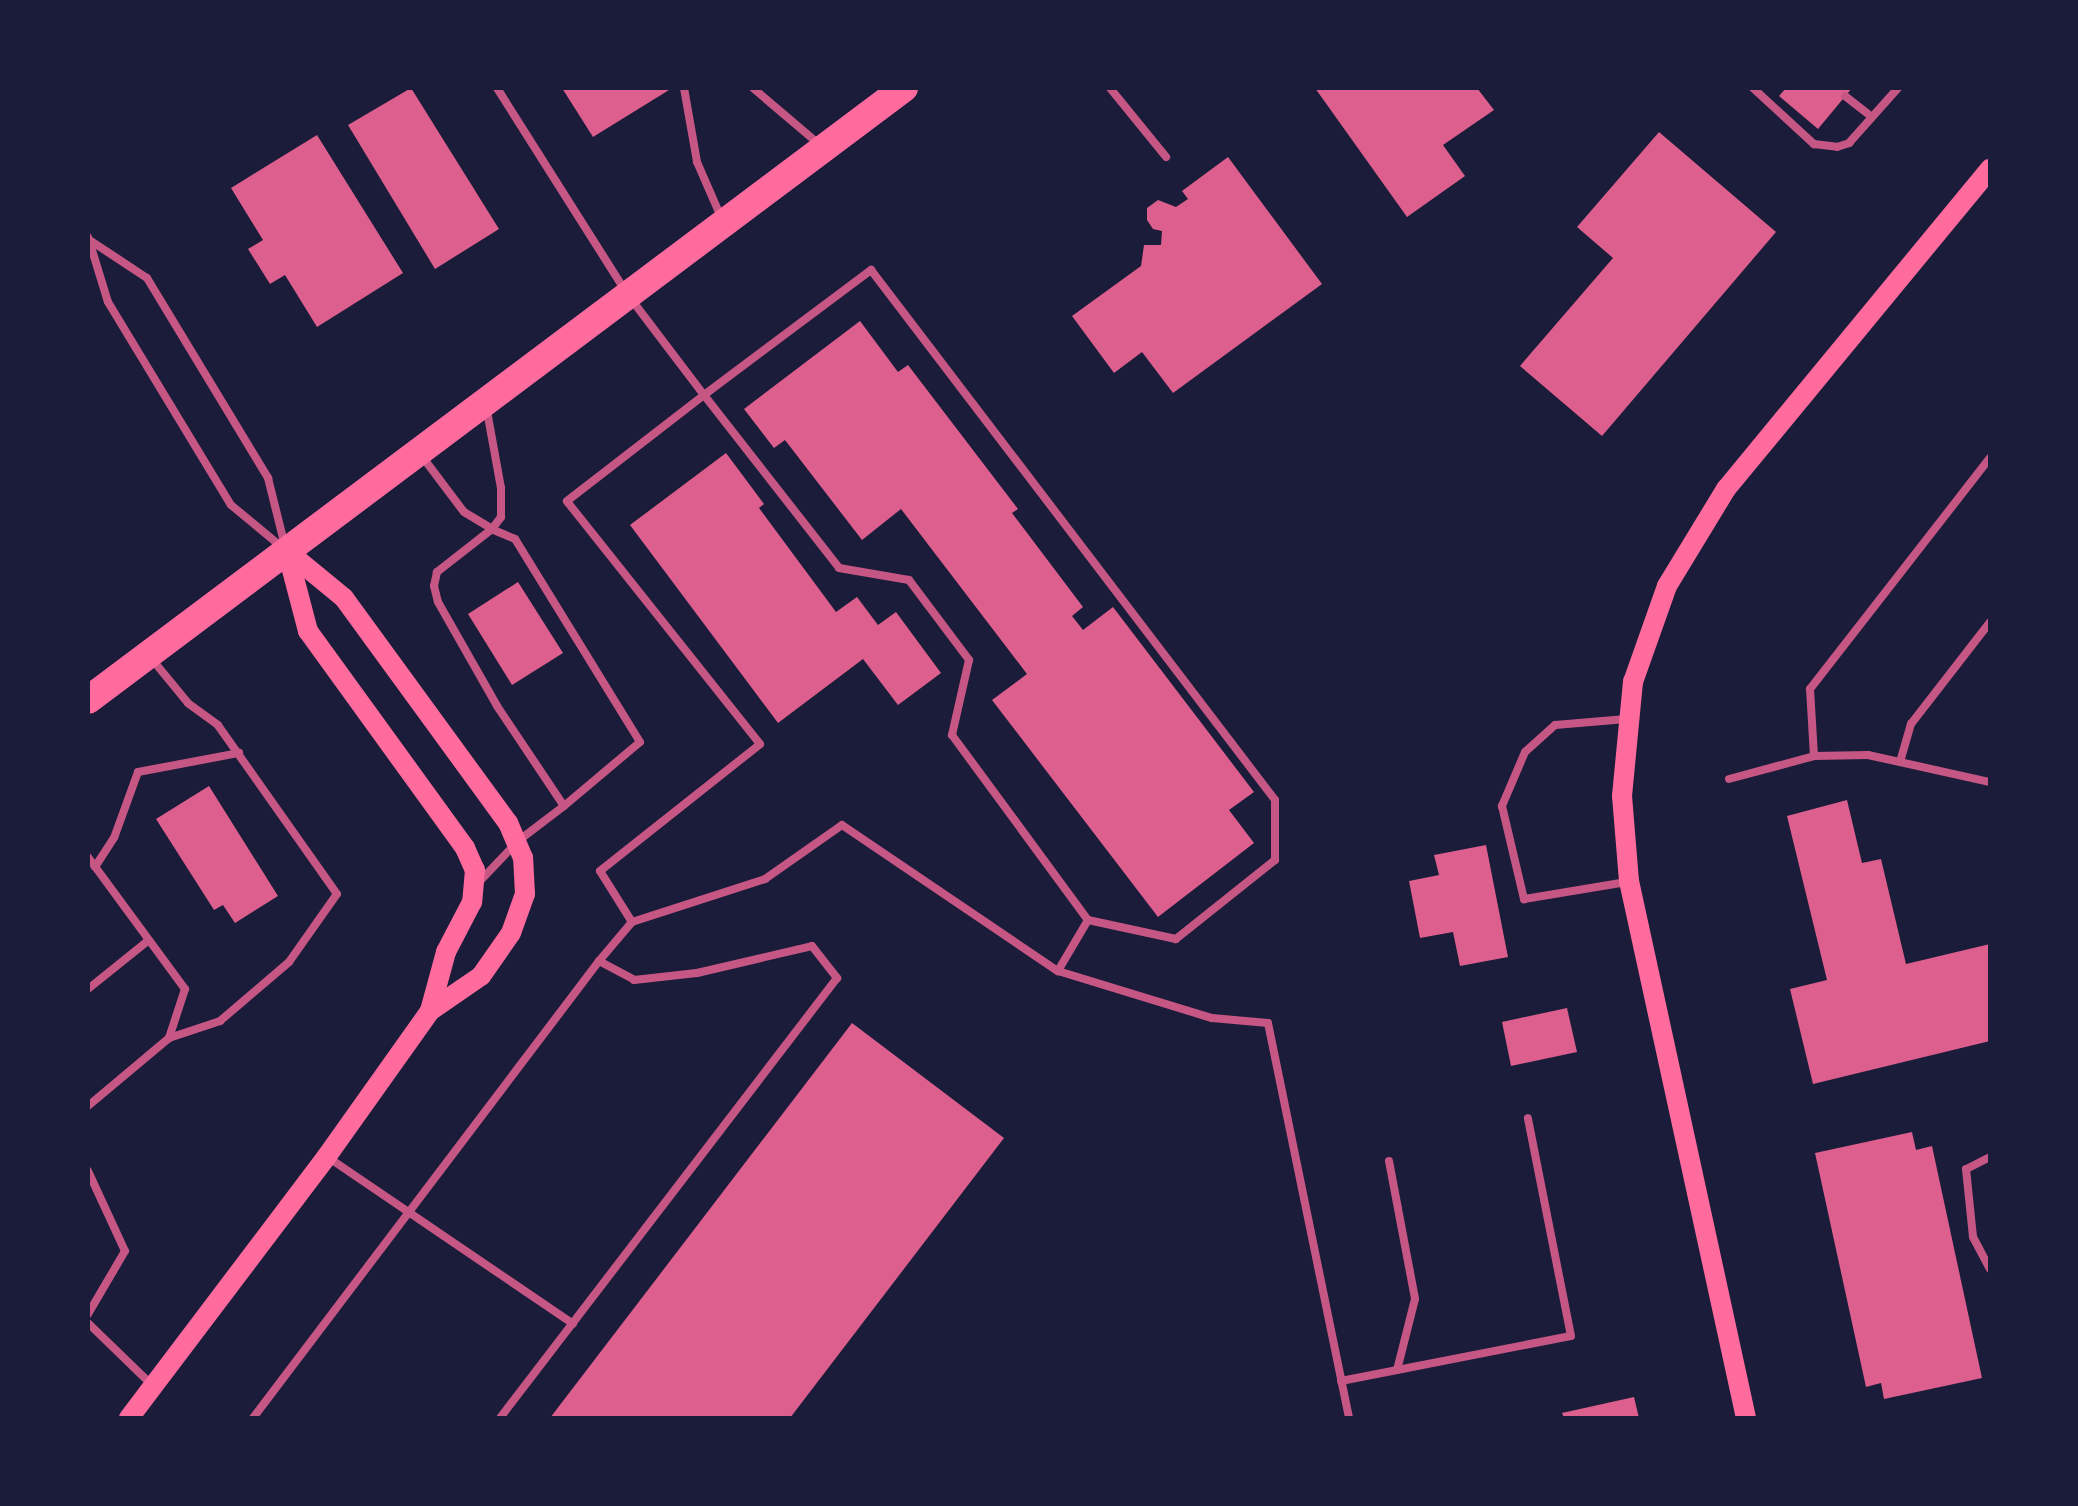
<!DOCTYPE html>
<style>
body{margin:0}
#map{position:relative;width:2078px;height:1506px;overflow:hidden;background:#1b1b3a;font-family:Montserrat,sans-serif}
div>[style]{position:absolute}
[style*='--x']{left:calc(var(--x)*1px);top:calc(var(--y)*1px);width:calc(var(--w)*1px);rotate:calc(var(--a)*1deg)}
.building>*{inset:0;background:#dd5f8e}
.service>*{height:8px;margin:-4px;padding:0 4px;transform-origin:4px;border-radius:4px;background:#c65784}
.secondary>*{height:20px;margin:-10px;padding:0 10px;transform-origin:10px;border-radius:10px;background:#ff6b9d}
.trunk>*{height:28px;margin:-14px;padding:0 14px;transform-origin:14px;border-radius:14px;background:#ff6b9d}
span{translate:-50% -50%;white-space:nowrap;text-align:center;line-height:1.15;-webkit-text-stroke:8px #1b1b3a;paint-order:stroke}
.frame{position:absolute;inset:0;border:90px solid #1b1b3a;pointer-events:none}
</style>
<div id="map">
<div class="building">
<div style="clip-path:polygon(411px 88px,499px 229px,435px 269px,348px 125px)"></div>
<div style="clip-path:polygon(562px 88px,667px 88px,669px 90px,593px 137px)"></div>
<div style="clip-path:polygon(1315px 88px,1477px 88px,1494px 110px,1443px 145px,1465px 176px,1407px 217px)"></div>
<div style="clip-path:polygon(1786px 88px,1852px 88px,1818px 129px,1779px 96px)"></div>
<div style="clip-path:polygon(1659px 132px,1776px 232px,1602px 436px,1520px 366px,1613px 258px,1577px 227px)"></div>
<div style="clip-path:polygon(317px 135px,403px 273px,317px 327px,285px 275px,270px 284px,248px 249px,263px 240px,231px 188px)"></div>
<div style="clip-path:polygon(1228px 157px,1322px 284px,1173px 393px,1142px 352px,1114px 373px,1072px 316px,1141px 266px,1144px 245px,1161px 245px,1162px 231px,1153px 229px,1147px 220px,1147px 208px,1158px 200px,1176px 207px,1188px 199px,1182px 191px)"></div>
<div style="clip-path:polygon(860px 321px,898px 372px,908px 365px,1018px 509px,1012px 513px,1083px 607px,1072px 616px,1083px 630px,1113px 607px,1254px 792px,1229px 810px,1254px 843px,1158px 917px,992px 700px,1027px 674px,901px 509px,862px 540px,785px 440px,774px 448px,744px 409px)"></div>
<div style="clip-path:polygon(726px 453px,764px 504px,759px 508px,836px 612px,857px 597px,878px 625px,896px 612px,941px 673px,898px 705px,863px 659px,778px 723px,630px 525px)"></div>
<div style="clip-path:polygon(518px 582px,563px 653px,512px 685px,468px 614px)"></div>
<div style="clip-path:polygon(209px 786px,278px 896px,235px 923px,223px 905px,214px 910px,156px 819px)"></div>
<div style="clip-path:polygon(1847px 800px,1862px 863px,1881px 859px,1906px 964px,1990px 944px,1990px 1041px,1813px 1084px,1790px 989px,1827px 980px,1787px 816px)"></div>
<div style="clip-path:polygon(1486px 845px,1508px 957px,1460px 966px,1453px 932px,1420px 938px,1409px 881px,1439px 875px,1434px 855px)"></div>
<div style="clip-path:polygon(1567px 1008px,1577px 1052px,1511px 1066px,1502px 1022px)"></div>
<div style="clip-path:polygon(852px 1023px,1004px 1138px,790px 1418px,550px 1418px)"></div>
<div style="clip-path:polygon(1912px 1132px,1916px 1150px,1932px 1146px,1982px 1378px,1884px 1399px,1881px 1383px,1866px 1387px,1815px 1153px)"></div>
<div style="clip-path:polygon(1634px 1397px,1639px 1418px,1564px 1418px,1562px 1413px)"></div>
</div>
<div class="service">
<div style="--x:497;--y:88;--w:245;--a:57.7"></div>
<div style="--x:628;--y:295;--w:126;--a:52.8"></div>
<div style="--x:704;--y:395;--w:209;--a:-36.8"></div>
<div style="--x:871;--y:270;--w:666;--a:52.68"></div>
<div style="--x:1275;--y:800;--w:60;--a:90"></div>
<div style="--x:1275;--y:860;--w:127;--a:141.4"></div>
<div style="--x:1176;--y:939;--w:90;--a:-167.8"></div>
<div style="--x:1088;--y:920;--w:59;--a:120.5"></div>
<div style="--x:1058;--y:971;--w:161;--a:17"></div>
<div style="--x:1212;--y:1018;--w:56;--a:5.1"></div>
<div style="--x:1268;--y:1023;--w:403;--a:78.4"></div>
<div style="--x:684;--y:88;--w:75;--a:80"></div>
<div style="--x:697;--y:162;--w:60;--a:66.4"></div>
<div style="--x:753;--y:88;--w:88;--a:40.4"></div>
<div style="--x:1110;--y:88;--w:89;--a:50.9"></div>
<div style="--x:1753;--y:88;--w:83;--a:42.6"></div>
<div style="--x:1814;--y:144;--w:23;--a:7"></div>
<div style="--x:1837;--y:147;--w:13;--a:-18"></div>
<div style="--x:1849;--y:143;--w:74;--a:-48.3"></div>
<div style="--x:1845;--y:96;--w:34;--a:38"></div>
<div style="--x:88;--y:237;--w:68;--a:72.9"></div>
<div style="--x:108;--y:302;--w:237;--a:58.8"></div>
<div style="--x:231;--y:505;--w:67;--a:39.6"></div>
<div style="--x:91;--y:241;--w:67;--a:33.5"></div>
<div style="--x:147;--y:278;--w:234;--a:58.8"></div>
<div style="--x:268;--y:478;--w:70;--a:76"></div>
<div style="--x:421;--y:455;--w:71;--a:53"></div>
<div style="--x:464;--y:512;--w:33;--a:31"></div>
<div style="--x:492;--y:529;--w:15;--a:-53"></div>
<div style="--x:501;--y:517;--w:29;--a:-90"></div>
<div style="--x:501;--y:488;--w:78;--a:-100.3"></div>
<div style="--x:1626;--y:719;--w:71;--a:175.2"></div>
<div style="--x:1555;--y:725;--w:40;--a:138"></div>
<div style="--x:1525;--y:752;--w:59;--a:113.1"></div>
<div style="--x:1502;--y:806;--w:96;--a:76.7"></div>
<div style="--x:1524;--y:899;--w:104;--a:-9.4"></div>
<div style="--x:1814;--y:756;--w:67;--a:-93.4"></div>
<div style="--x:1810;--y:689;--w:293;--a:-52.1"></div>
<div style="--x:1900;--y:762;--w:40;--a:-74"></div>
<div style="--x:1911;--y:724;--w:129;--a:-52.2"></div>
<div style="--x:1729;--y:779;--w:88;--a:-15.1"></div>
<div style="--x:1814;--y:756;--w:54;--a:-1.1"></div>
<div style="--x:1868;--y:755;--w:125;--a:12.5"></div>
<div style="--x:88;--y:857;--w:164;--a:53.7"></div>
<div style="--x:185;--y:989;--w:52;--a:108.1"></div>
<div style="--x:95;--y:867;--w:35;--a:-57"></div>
<div style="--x:114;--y:838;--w:70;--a:-70"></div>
<div style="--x:138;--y:772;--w:103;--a:-10.7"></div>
<div style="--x:481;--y:880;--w:54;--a:-46.5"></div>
<div style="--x:518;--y:841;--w:58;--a:-37.3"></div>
<div style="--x:564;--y:806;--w:99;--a:-40.1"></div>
<div style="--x:640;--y:742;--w:238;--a:-121.6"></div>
<div style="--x:515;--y:539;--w:25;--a:-157"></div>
<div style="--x:492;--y:529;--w:70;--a:142"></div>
<div style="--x:437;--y:572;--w:14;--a:102"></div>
<div style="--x:434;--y:586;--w:16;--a:76"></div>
<div style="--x:438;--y:602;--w:120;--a:60.4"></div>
<div style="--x:497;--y:706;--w:120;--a:56.2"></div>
<div style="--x:632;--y:922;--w:140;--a:-17.9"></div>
<div style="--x:765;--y:879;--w:94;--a:-35"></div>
<div style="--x:842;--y:825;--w:261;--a:34.1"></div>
<div style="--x:599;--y:961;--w:51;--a:-49.8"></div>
<div style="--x:632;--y:922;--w:60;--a:-122.1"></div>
<div style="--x:600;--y:871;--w:204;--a:-38.4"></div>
<div style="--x:760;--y:744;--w:310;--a:-128.5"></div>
<div style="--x:567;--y:501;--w:173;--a:-37.7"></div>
<div style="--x:704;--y:395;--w:219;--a:52"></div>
<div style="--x:839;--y:568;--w:71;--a:9.7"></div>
<div style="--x:909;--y:580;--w:100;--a:53.1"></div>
<div style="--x:969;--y:660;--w:77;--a:102.8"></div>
<div style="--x:952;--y:735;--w:230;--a:53.7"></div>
<div style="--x:88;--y:989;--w:78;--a:-38.8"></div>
<div style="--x:88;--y:1106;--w:106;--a:-40"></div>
<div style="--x:169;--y:1038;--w:54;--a:-18.4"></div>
<div style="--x:220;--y:1021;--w:91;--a:-40.5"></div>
<div style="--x:289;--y:962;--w:83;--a:-54.8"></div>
<div style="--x:337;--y:894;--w:207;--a:-125.2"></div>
<div style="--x:218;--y:725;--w:37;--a:-144"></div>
<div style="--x:188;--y:703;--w:58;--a:-129.4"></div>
<div style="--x:1990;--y:1157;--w:27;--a:153"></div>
<div style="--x:1966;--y:1169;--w:68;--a:84.1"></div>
<div style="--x:1973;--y:1237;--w:36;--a:62"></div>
<div style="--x:329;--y:1158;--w:295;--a:34.2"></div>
<div style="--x:1389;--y:1161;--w:140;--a:79.3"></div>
<div style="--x:1415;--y:1299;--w:73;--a:104.2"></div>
<div style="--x:88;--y:1171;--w:88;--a:65.2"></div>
<div style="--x:125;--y:1251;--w:73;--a:120.4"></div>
<div style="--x:88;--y:1323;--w:91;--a:44.1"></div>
<div style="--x:1341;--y:1381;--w:234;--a:-11.1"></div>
<div style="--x:1571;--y:1336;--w:222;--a:-101.2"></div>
<div style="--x:253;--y:1418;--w:573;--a:-52.87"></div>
<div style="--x:599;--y:961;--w:40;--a:28"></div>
<div style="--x:634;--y:980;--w:63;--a:-6.3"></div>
<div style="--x:697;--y:973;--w:118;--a:-13.2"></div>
<div style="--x:812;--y:946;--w:41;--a:52"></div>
<div style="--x:837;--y:978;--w:554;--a:127.45"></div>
</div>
<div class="secondary">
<div style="--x:287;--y:551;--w:83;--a:75.3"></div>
<div style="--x:308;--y:631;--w:268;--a:54.1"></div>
<div style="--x:465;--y:848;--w:24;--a:66"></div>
<div style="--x:475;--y:870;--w:32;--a:95"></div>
<div style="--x:472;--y:902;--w:56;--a:117.5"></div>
<div style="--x:446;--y:952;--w:61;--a:105.2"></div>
<div style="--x:129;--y:1418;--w:328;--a:-52.9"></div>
<div style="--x:327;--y:1156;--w:178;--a:-54.6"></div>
<div style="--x:430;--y:1011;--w:62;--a:-34.5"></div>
<div style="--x:481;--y:976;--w:52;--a:-55.1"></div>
<div style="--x:511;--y:933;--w:41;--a:-70.3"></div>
<div style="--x:525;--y:894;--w:36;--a:-93"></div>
<div style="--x:523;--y:858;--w:38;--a:-113"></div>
<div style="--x:508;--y:823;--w:278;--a:-126.1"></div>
<div style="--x:344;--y:598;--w:74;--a:-140.5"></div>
<div style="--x:1746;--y:1418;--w:550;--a:-102.29"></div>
<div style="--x:1629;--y:881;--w:85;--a:-94.7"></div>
<div style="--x:1622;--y:796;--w:115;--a:-84.5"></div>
<div style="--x:1633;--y:682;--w:102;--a:-70.5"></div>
<div style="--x:1667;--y:586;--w:114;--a:-58.7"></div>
<div style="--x:1726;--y:489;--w:415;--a:-50.5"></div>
</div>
<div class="trunk">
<div style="--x:88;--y:700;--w:1020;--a:-36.87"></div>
</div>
<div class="frame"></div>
</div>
